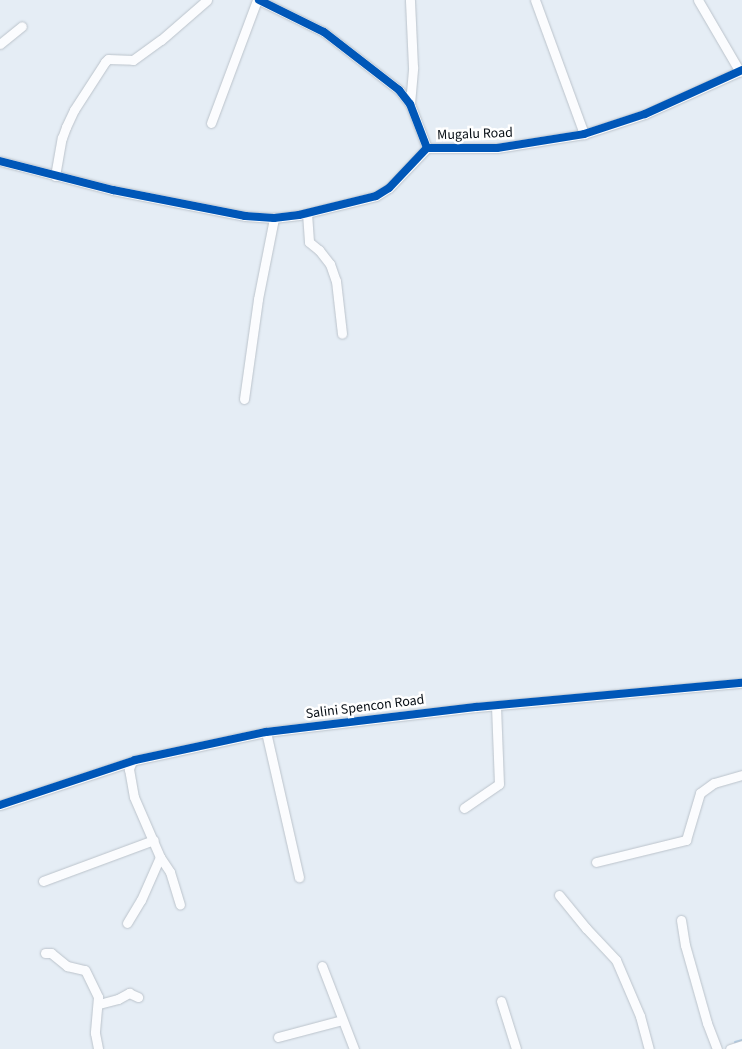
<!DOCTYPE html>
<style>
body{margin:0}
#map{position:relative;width:742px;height:1049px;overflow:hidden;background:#e5edf5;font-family:"Source Sans 3",sans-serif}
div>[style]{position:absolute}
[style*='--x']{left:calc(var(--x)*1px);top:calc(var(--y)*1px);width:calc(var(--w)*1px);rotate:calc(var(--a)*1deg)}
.stream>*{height:2.5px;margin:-1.25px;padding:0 1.25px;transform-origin:1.25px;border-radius:1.25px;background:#aecbe6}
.roads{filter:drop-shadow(0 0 1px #bbc3cb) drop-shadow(0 0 1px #bbc3cb)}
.minor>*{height:9px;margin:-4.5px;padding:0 4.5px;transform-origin:4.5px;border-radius:4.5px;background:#fbfcfe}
.cycleway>*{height:8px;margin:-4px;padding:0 4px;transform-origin:4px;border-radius:4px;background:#0057b8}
span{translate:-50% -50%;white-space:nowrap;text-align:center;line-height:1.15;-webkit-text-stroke:5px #fff;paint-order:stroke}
.street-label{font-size:14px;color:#060d14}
</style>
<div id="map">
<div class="stream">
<div style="--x:735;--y:1042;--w:7;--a:-16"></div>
</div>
<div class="roads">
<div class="minor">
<div style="--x:259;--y:0;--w:72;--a:26.2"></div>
<div style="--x:324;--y:32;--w:95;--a:37.7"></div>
<div style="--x:399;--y:90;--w:18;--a:52"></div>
<div style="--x:410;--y:104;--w:47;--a:68.9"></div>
<div style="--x:427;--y:148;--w:70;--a:0"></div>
<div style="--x:497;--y:148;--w:88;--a:-9.1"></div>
<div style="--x:584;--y:134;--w:64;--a:-18.2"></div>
<div style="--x:645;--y:114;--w:107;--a:-24.4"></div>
<div style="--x:535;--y:0;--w:143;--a:69.9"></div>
<div style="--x:698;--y:0;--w:83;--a:59.7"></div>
<div style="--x:0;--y:44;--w:28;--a:-39"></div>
<div style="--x:410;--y:104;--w:37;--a:-85"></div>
<div style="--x:413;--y:67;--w:67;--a:-92.6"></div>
<div style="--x:211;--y:123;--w:131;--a:-69.5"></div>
<div style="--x:0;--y:161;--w:117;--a:14.4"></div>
<div style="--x:113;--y:190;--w:135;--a:11.1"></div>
<div style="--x:245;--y:216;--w:29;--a:4"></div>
<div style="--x:274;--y:218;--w:25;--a:-7"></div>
<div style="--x:299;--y:215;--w:79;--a:-13.9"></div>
<div style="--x:376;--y:196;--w:15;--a:-32"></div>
<div style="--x:389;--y:188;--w:55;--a:-46.5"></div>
<div style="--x:55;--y:176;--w:39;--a:-80"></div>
<div style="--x:62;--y:138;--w:12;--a:-70"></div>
<div style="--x:66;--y:127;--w:19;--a:-65"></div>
<div style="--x:74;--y:110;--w:57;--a:-57.1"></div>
<div style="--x:105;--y:62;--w:4;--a:-45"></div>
<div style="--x:108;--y:59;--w:25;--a:2"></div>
<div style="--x:133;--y:60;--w:34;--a:-36"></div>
<div style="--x:161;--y:40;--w:61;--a:-41"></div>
<div style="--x:307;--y:213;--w:29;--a:86"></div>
<div style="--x:309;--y:242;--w:13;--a:39"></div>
<div style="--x:319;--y:250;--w:18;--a:52"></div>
<div style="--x:330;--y:264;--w:18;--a:71"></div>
<div style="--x:336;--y:281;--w:53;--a:83.5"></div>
<div style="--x:244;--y:399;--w:101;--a:-82"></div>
<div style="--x:258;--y:299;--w:83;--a:-78.8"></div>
<div style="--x:266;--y:732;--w:149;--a:77.2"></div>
<div style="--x:132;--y:761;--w:9;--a:111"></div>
<div style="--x:129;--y:769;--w:28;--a:80"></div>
<div style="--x:134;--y:797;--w:65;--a:66.6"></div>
<div style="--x:160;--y:857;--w:18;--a:56"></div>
<div style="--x:170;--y:872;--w:34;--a:73"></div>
<div style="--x:0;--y:805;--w:142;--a:-18.4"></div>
<div style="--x:135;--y:760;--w:134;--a:-12.1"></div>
<div style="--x:266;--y:732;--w:211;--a:-6.8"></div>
<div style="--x:476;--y:707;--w:267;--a:-5.2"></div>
<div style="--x:464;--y:808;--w:42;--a:-34.4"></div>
<div style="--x:499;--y:784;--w:78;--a:-92.2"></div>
<div style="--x:596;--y:862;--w:93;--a:-13.7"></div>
<div style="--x:686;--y:840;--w:49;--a:-73.4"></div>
<div style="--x:700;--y:793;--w:17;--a:-36"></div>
<div style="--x:714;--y:783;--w:29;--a:-16"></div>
<div style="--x:43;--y:881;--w:118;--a:-20.3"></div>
<div style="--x:559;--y:895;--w:43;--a:50.7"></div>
<div style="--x:586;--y:928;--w:44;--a:46.8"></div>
<div style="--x:616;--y:960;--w:61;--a:66.8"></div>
<div style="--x:640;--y:1016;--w:34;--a:75"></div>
<div style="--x:681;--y:920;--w:25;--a:81"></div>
<div style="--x:685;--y:945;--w:81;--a:74.2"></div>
<div style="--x:707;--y:1023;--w:28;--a:69"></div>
<div style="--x:127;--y:923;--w:27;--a:-59"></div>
<div style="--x:141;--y:900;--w:47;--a:-66.2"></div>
<div style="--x:45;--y:953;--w:6;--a:0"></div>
<div style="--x:51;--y:953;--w:21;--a:39"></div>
<div style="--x:67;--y:966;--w:18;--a:13"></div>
<div style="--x:85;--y:970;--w:30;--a:64"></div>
<div style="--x:98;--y:997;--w:36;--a:95"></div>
<div style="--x:95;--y:1033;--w:16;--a:79"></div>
<div style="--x:322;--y:966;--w:89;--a:68.9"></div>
<div style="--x:501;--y:1001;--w:50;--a:72.6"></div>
<div style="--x:99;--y:1004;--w:20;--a:-15"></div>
<div style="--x:118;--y:999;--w:13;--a:-29"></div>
<div style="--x:129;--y:993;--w:10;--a:24"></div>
<div style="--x:278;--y:1037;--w:66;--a:-14.9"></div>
<div style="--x:730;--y:1049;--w:13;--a:-18"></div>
</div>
</div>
<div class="cycleway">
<div style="--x:259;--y:0;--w:72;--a:26.2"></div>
<div style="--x:324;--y:32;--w:95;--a:37.7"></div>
<div style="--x:399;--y:90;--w:18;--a:52"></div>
<div style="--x:410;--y:104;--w:47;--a:68.9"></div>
<div style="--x:427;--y:148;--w:70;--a:0"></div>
<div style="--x:497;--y:148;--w:88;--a:-9.1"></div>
<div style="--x:584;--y:134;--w:64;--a:-18.2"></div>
<div style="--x:645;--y:114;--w:107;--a:-24.4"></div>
<div style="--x:0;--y:161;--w:117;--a:14.4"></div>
<div style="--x:113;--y:190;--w:135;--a:11.1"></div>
<div style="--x:245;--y:216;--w:29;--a:4"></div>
<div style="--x:274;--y:218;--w:25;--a:-7"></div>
<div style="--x:299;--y:215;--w:79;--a:-13.9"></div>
<div style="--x:376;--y:196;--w:15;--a:-32"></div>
<div style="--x:389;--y:188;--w:55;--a:-46.5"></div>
<div style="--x:0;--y:805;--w:142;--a:-18.4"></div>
<div style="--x:135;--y:760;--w:134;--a:-12.1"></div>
<div style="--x:266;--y:732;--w:211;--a:-6.8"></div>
<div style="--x:476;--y:707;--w:267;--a:-5.2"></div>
</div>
<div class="street-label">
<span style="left:475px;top:134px;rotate:-2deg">Mugalu Road</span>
<span style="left:365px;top:707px;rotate:-7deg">Salini Spencon Road</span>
</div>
</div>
